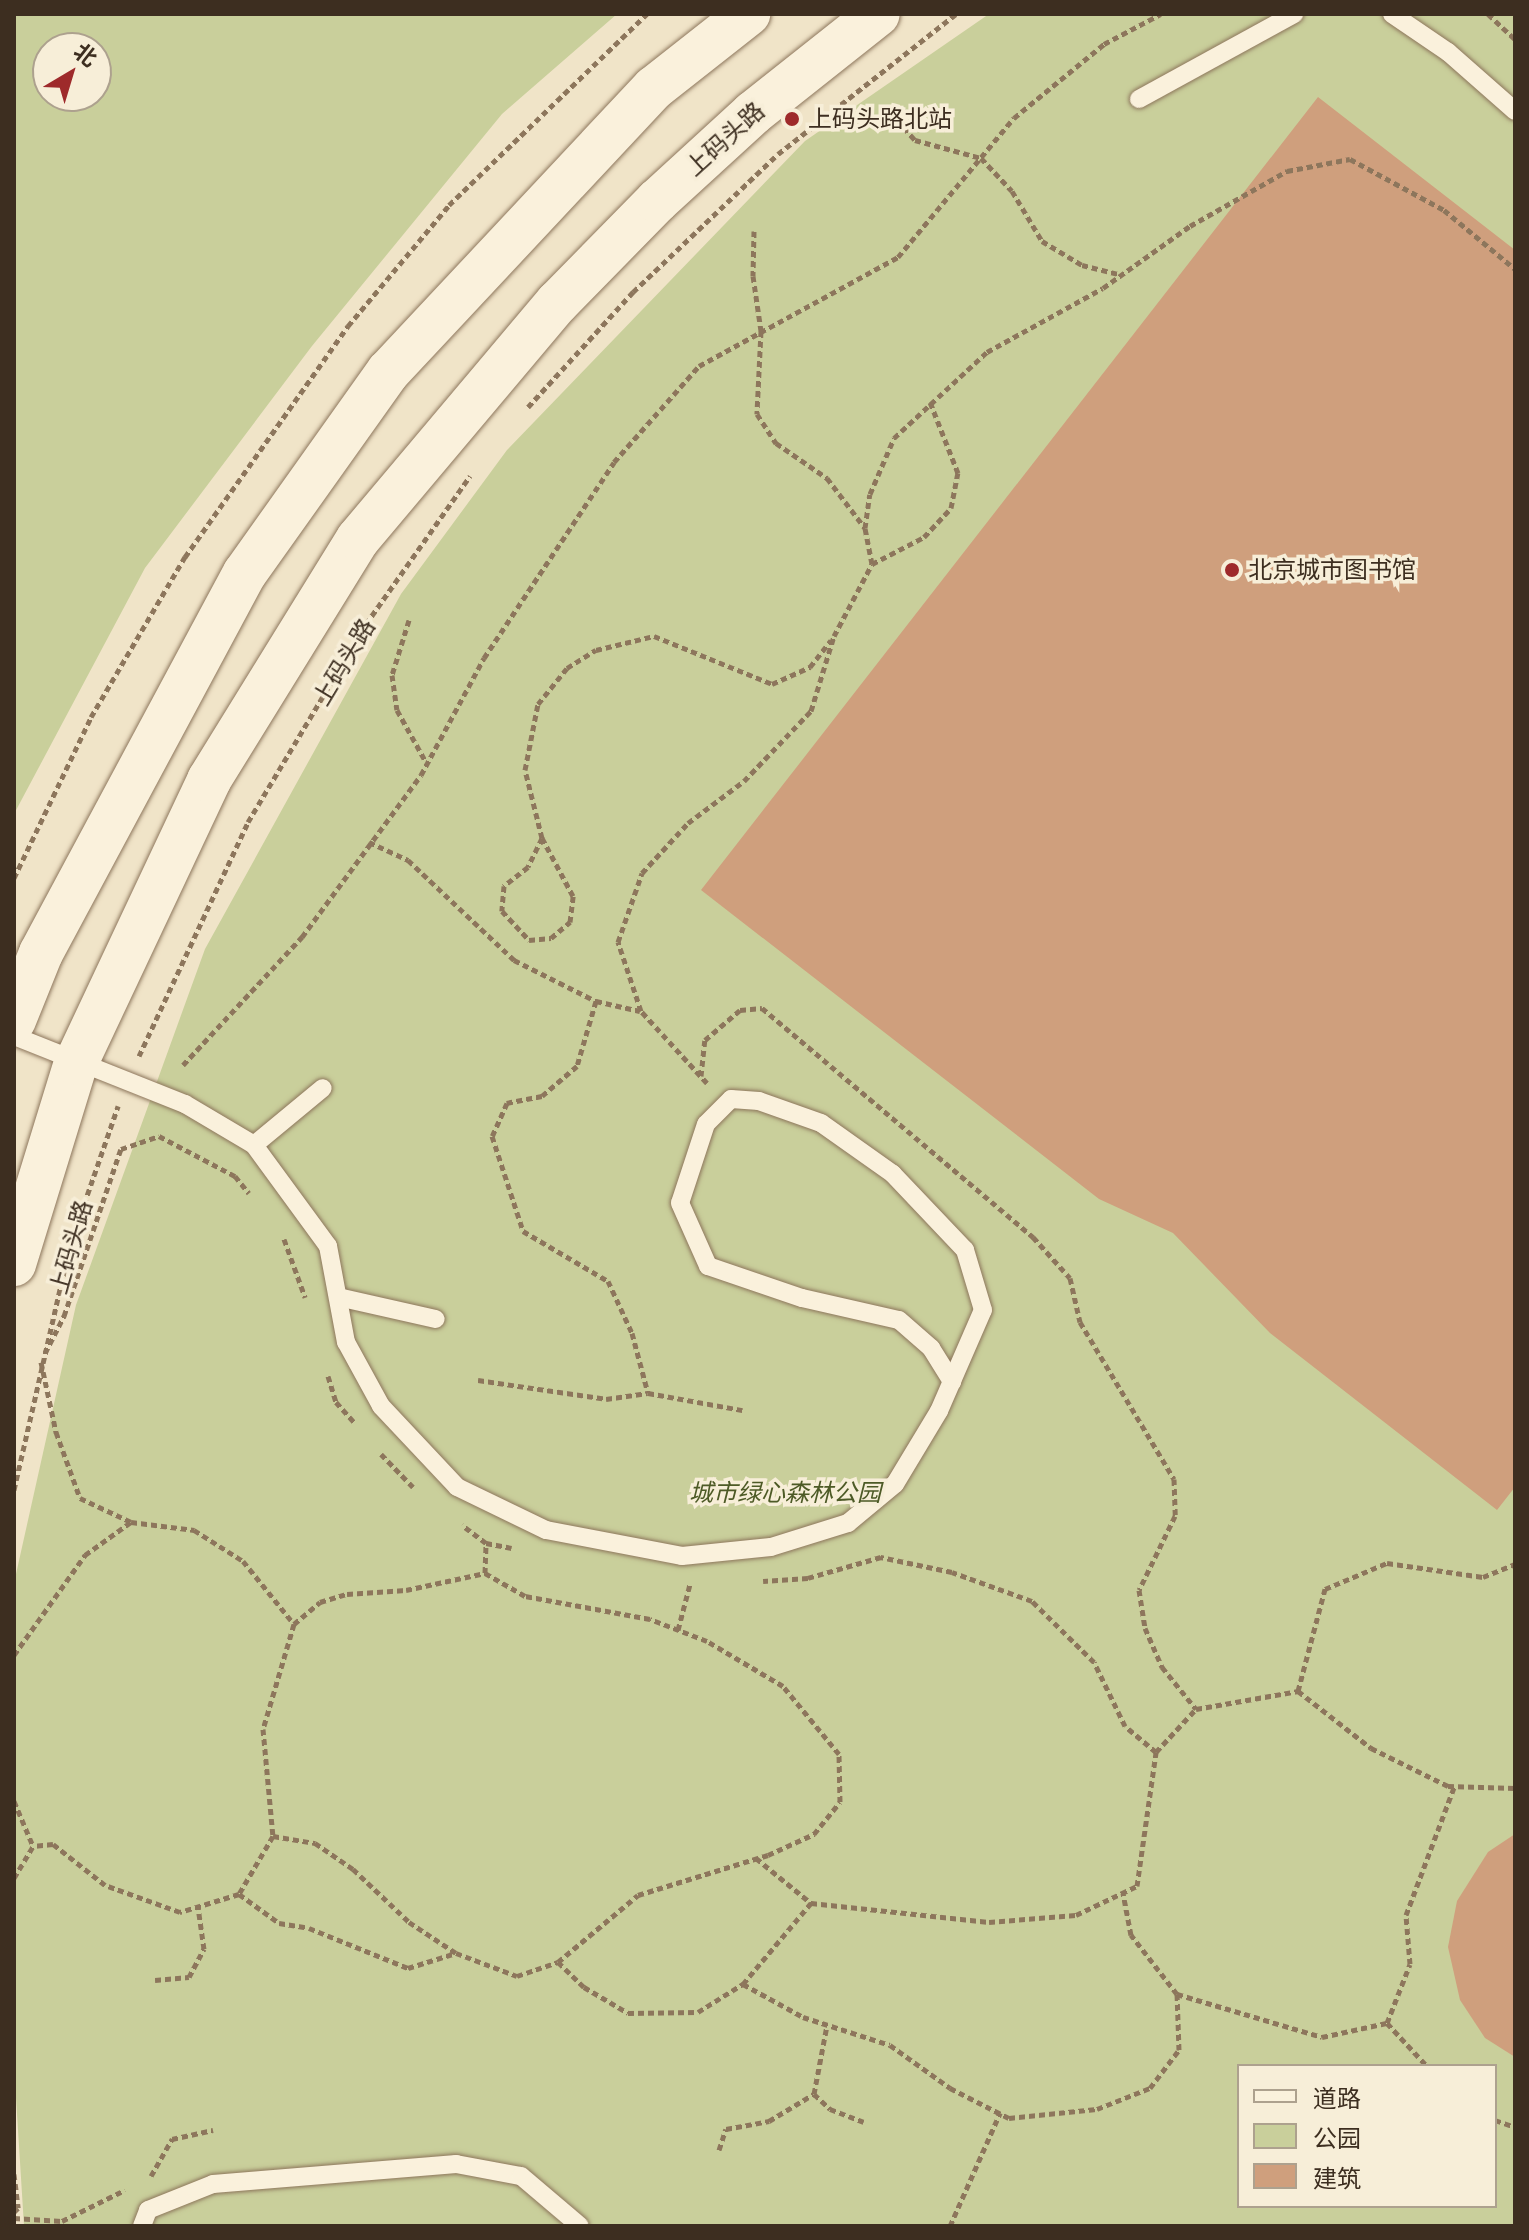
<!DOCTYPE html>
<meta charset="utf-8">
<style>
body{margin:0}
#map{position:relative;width:1529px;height:2240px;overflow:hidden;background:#f0e4c8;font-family:"PT Serif","Noto Sans SC",serif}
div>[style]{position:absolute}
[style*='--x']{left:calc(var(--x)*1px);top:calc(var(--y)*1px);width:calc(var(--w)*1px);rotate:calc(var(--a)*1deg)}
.green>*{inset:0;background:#c9cf9b}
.building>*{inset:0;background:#cf9f7d}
.path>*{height:5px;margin-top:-2.5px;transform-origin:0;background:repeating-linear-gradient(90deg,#8d765c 0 6px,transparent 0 10px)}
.roads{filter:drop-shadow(0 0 2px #8d765c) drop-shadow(0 0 2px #8d765c)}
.service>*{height:18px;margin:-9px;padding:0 9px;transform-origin:9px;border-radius:9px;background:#faf1dc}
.secondary>*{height:44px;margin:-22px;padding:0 22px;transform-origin:22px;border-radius:22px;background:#faf1dc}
.dots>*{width:22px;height:22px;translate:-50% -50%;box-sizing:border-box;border:4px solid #f7eed8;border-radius:50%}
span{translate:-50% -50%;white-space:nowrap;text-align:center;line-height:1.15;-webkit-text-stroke:7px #f7eed8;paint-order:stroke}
.poi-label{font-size:24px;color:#3d2e20}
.left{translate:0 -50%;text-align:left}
.street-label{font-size:24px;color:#3d2e20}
.park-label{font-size:24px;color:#4d5a26;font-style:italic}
.frame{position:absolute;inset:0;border:16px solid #3d2e20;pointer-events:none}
.legend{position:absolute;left:1237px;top:2064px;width:260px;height:144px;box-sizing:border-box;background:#f7eed8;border:2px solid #ada18e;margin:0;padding:10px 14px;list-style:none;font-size:24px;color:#3d2e20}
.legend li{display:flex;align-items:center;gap:16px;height:40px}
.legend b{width:40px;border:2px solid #ada18e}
.north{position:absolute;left:32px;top:32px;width:80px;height:80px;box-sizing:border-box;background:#f7eed8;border:2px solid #ada18e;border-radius:50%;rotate:38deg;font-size:22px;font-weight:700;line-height:32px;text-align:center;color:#3d2e20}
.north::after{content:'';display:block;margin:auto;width:28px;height:36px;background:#9e2a2b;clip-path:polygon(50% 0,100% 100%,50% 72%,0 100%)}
</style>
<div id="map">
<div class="green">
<div style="clip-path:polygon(evenodd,14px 14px,617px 14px,502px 114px,312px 346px,145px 568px,14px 814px,14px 14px,96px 48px,96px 96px,48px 96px,48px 48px,96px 48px)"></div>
<div style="clip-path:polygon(evenodd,989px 14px,1515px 14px,1515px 2226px,24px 2226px,14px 2066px,14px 1583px,76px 1305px,205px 949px,401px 594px,507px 450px,805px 141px,989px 14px,1239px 2066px,1495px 2066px,1495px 2206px,1239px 2206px,1239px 2066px)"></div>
</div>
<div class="building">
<div style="clip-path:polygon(1318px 97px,1515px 250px,1515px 1487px,1497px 1510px,1270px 1333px,1173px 1233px,1099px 1199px,701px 890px)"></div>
<div style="clip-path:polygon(1515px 1834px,1515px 2057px,1485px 2038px,1460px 2000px,1448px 1947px,1457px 1901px,1488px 1852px)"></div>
</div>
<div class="path">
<div style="--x:1488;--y:14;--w:37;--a:43"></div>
<div style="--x:897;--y:120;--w:27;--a:48"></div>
<div style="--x:915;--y:140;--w:68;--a:15.3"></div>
<div style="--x:981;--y:158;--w:45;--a:46.8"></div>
<div style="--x:1012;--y:191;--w:58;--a:59"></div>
<div style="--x:1042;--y:241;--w:47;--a:31"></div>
<div style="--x:1082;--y:265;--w:41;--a:14"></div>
<div style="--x:754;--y:231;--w:45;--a:91.3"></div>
<div style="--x:753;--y:276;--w:56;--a:81.7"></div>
<div style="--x:761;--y:331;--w:83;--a:92.8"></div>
<div style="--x:757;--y:414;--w:35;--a:57"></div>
<div style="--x:776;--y:443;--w:62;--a:34.5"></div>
<div style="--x:827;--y:478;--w:63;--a:52.8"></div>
<div style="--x:528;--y:407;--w:156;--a:-47.6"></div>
<div style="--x:633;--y:292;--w:200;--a:-43.6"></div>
<div style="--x:778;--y:154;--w:226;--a:-38.2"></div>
<div style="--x:872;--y:564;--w:59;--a:-27.4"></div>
<div style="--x:924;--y:537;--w:40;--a:-47"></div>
<div style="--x:951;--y:508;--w:36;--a:-79"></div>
<div style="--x:958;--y:473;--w:76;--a:-111.5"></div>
<div style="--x:409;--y:620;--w:58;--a:107.2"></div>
<div style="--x:392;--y:675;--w:35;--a:82"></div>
<div style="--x:397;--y:710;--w:62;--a:60.9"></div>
<div style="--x:542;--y:838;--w:32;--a:116"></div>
<div style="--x:528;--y:867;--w:31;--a:142"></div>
<div style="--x:504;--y:886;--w:25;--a:95"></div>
<div style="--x:502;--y:911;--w:40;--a:47"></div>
<div style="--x:529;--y:940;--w:22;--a:-5"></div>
<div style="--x:551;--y:938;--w:25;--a:-40"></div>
<div style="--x:570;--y:922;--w:26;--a:-83"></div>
<div style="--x:573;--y:896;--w:66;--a:-118.1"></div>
<div style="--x:542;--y:838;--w:70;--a:-104"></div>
<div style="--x:525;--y:770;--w:67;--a:-78.9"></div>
<div style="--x:538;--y:704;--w:46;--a:-51.1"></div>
<div style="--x:567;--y:668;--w:34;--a:-32"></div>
<div style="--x:596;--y:650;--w:60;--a:-13.6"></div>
<div style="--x:654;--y:636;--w:127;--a:22.1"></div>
<div style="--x:772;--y:684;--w:42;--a:-24.1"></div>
<div style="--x:810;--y:667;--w:34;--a:-52"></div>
<div style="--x:369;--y:842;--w:43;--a:24.8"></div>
<div style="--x:408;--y:860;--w:146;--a:43.3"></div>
<div style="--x:514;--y:960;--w:92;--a:26.6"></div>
<div style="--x:596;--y:1001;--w:45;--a:12.8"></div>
<div style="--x:14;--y:878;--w:178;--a:-64.4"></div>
<div style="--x:91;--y:717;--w:186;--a:-59.6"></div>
<div style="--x:185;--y:557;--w:283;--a:-54.8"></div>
<div style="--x:348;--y:326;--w:158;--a:-50.1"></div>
<div style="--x:449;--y:205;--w:275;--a:-44"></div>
<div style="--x:596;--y:1001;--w:68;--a:106.3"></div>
<div style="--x:577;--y:1066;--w:46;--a:139.4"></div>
<div style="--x:542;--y:1096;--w:36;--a:169"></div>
<div style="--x:507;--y:1103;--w:36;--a:114"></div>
<div style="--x:492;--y:1136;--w:100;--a:71.9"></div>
<div style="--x:523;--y:1231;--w:99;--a:30.5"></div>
<div style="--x:608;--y:1281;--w:57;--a:65.2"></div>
<div style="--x:632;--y:1333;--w:62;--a:75.1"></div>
<div style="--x:648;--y:1393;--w:96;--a:10.3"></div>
<div style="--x:139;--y:1056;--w:258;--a:-65"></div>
<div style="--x:248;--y:822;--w:230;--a:-59.2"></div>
<div style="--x:366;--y:624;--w:181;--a:-54.9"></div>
<div style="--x:183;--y:1065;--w:175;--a:-47.1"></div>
<div style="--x:302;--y:937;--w:201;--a:-53.7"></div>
<div style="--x:421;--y:775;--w:133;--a:-61.7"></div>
<div style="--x:484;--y:658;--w:235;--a:-56.4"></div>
<div style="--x:614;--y:462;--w:128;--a:-48.5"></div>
<div style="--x:699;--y:366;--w:227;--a:-28.7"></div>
<div style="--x:898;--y:257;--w:181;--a:-50.2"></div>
<div style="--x:1014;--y:118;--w:117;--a:-39.4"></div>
<div style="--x:1104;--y:44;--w:64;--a:-27.8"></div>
<div style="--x:701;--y:1076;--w:36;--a:-84"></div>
<div style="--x:705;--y:1040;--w:46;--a:-40.6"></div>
<div style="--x:740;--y:1010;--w:22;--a:-5"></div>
<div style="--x:762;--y:1008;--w:355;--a:40.2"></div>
<div style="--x:1033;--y:1237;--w:55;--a:47.9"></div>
<div style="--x:1070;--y:1278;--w:45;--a:77.2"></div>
<div style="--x:1080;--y:1322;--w:183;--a:59.1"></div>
<div style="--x:1174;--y:1479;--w:37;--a:88"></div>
<div style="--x:1175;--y:1516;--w:82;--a:115.9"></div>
<div style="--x:1139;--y:1590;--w:38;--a:81"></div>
<div style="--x:1145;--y:1628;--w:43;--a:66.4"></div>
<div style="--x:1162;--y:1667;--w:54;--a:51"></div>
<div style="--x:707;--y:1083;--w:98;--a:-132.5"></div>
<div style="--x:641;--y:1011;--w:73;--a:-108.4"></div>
<div style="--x:618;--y:942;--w:73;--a:-70.8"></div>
<div style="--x:642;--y:873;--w:68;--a:-47.4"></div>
<div style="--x:688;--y:823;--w:70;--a:-36.9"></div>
<div style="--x:744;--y:781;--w:97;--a:-46.3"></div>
<div style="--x:811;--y:711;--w:78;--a:-73"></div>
<div style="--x:834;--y:636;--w:81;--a:-62.2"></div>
<div style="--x:872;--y:564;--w:37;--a:-101"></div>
<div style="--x:865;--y:528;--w:34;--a:-82"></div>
<div style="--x:870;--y:494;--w:61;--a:-66.8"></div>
<div style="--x:894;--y:438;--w:127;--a:-42.8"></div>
<div style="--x:987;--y:352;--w:132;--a:-28.9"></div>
<div style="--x:1103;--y:288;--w:107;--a:-35.5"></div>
<div style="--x:1190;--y:226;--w:112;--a:-29.6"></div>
<div style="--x:1287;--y:171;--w:64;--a:-10.8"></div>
<div style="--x:1350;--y:159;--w:107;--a:28.5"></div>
<div style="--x:1444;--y:210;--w:92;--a:39.7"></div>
<div style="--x:284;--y:1239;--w:62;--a:70.1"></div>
<div style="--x:45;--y:1353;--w:42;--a:-62.8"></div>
<div style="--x:64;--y:1316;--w:176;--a:-71.2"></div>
<div style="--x:121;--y:1149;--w:40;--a:-18.9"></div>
<div style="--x:159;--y:1136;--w:86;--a:27.8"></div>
<div style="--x:235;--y:1176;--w:22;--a:51"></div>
<div style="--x:41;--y:1362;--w:72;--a:77.9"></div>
<div style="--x:56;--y:1432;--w:70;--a:70"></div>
<div style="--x:80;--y:1498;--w:56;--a:25.2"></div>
<div style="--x:328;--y:1376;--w:27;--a:73"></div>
<div style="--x:336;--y:1402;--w:27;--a:48"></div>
<div style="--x:478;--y:1380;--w:129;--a:8.4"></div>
<div style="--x:606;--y:1399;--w:42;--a:-8.1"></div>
<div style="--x:381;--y:1454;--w:46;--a:45.9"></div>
<div style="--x:14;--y:1490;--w:254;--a:-77.1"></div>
<div style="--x:71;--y:1242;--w:144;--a:-70.9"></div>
<div style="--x:486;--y:1543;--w:26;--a:11"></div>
<div style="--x:294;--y:1624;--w:34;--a:-40"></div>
<div style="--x:320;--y:1602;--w:28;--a:-17"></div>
<div style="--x:347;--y:1594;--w:59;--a:-3.9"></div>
<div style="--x:406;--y:1590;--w:81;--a:-12.1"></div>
<div style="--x:485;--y:1573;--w:30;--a:-88"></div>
<div style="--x:486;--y:1543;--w:30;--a:-143"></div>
<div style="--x:678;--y:1630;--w:48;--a:-75.4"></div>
<div style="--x:14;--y:1655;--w:123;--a:-54.6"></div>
<div style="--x:85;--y:1555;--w:57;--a:-35.7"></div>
<div style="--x:131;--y:1522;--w:64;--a:7.2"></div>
<div style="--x:194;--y:1530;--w:58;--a:32.3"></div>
<div style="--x:243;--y:1561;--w:81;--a:51"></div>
<div style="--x:294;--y:1624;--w:109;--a:106.4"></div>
<div style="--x:263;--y:1729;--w:107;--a:84.7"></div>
<div style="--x:273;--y:1836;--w:67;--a:120.4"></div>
<div style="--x:239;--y:1894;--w:62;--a:163"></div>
<div style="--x:180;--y:1912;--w:80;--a:-160.2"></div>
<div style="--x:105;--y:1885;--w:66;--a:-141.7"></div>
<div style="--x:53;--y:1844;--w:20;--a:174"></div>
<div style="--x:1298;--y:1691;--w:106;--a:-75.2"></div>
<div style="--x:1325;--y:1589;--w:67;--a:-22.8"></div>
<div style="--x:1387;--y:1563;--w:97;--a:8.3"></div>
<div style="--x:1483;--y:1577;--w:35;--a:-22"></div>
<div style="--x:1156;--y:1752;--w:59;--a:-47.1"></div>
<div style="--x:1196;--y:1709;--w:104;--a:-10"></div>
<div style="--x:1298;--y:1691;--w:93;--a:38"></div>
<div style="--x:1371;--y:1748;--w:86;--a:26.3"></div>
<div style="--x:1448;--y:1786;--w:67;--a:1.7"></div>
<div style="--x:14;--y:1801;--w:49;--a:67.1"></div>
<div style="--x:273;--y:1836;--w:43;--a:9.5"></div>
<div style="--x:315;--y:1843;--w:46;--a:34.4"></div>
<div style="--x:353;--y:1869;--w:77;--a:43.4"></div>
<div style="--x:409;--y:1922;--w:56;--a:33.4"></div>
<div style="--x:456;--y:1953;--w:65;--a:20.7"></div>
<div style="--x:517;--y:1976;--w:43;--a:-18.9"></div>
<div style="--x:558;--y:1962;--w:104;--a:-39.9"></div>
<div style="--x:638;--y:1895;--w:136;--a:-17.1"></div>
<div style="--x:768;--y:1855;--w:51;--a:-24.5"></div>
<div style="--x:814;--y:1834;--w:41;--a:-50.9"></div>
<div style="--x:840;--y:1802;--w:48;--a:-91.2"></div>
<div style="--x:839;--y:1754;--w:88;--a:-129.5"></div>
<div style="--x:783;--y:1686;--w:88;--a:-149.4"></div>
<div style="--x:707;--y:1641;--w:61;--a:-158.9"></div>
<div style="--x:650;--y:1619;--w:127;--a:-169.6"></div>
<div style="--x:525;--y:1596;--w:46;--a:-150.1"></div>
<div style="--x:756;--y:1858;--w:71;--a:39.3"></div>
<div style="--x:811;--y:1903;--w:179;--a:6.1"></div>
<div style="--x:989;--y:1922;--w:87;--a:-4.6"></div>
<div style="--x:1076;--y:1915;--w:68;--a:-25.4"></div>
<div style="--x:1137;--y:1886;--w:135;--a:-81.9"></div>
<div style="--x:1156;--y:1752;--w:40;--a:-140"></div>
<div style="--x:1125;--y:1726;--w:71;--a:-115.8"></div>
<div style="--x:1094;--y:1662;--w:87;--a:-135.5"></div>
<div style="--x:1032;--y:1601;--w:85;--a:-160.1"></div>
<div style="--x:952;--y:1572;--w:73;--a:-168.1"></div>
<div style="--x:881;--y:1557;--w:76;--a:164"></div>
<div style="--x:808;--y:1578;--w:45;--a:176.2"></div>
<div style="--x:14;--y:1878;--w:37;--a:-59"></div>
<div style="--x:239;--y:1894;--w:49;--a:35.9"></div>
<div style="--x:279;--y:1923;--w:30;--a:9"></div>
<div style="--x:309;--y:1928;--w:107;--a:22"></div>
<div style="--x:408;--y:1968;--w:50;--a:-17.4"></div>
<div style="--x:558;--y:1962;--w:36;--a:44"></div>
<div style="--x:584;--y:1987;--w:51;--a:30.6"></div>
<div style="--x:628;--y:2013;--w:70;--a:-0.8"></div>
<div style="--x:698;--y:2012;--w:53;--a:-31.9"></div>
<div style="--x:743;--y:1984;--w:106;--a:-50"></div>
<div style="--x:155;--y:1980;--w:34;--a:-5"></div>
<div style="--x:189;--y:1977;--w:32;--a:-62"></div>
<div style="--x:204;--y:1949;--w:42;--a:-98.1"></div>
<div style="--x:743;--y:1984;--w:68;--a:28.8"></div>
<div style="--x:803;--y:2017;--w:91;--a:17.8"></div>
<div style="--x:890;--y:2045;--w:74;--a:35.6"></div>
<div style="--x:950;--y:2088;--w:66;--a:27"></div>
<div style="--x:1009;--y:2118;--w:88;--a:-5.8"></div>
<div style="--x:1097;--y:2109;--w:57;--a:-21.6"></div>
<div style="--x:1150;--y:2088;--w:48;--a:-52.7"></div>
<div style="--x:1179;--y:2050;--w:56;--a:-92"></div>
<div style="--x:1177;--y:1994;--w:75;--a:-127.9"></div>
<div style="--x:1131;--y:1935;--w:43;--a:-100.8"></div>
<div style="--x:1177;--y:1994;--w:151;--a:16.5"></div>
<div style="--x:1322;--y:2037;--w:66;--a:-12.2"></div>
<div style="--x:1387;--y:2023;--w:63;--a:-68.7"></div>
<div style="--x:1410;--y:1964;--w:49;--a:-94.7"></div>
<div style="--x:1406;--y:1915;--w:137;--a:-69.4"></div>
<div style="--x:1387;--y:2023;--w:59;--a:47.1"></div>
<div style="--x:814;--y:2094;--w:22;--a:43"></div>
<div style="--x:830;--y:2109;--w:36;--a:21"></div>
<div style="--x:1495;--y:2120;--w:21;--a:19"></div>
<div style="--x:719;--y:2150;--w:22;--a:-72"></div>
<div style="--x:726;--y:2129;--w:44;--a:-10.5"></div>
<div style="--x:769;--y:2121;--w:52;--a:-31"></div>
<div style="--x:814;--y:2094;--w:70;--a:-79.3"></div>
<div style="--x:14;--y:2174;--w:34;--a:83"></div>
<div style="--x:18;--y:2208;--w:6;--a:135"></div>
<div style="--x:151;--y:2176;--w:43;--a:-60.4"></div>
<div style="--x:172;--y:2139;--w:42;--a:-12.4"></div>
<div style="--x:14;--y:2218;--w:48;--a:3.6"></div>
<div style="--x:62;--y:2221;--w:70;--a:-26.2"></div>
<div style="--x:950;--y:2226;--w:124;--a:-66.1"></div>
</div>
<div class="roads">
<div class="service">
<div style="--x:1392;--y:14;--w:68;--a:34.2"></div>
<div style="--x:1448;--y:52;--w:89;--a:41.4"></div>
<div style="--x:1139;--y:99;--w:177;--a:-28.7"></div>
<div style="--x:14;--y:1036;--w:184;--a:21.7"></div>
<div style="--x:185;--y:1104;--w:80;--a:30.7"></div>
<div style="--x:254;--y:1145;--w:89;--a:-39.6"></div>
<div style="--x:254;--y:1145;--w:125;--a:53.8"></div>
<div style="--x:328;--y:1246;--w:98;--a:79.4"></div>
<div style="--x:346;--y:1342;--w:73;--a:61.3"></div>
<div style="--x:381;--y:1406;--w:111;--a:46.8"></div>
<div style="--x:457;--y:1487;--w:99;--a:25.8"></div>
<div style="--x:546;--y:1530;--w:138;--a:10.8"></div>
<div style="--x:682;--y:1556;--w:89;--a:-5.8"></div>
<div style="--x:771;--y:1547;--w:81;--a:-17.3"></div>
<div style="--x:848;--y:1523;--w:61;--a:-39.7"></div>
<div style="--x:895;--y:1484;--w:85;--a:-58.9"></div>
<div style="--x:939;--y:1411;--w:110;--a:-66.5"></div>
<div style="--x:983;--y:1310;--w:63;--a:-106.7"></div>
<div style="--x:965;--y:1250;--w:105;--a:-133.5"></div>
<div style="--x:893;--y:1174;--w:88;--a:-144.7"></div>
<div style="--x:821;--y:1123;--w:66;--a:-160.5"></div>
<div style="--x:759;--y:1101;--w:28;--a:-176"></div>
<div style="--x:731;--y:1099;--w:35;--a:135"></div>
<div style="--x:706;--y:1124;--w:83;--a:108.2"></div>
<div style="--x:680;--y:1203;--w:69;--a:66"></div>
<div style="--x:708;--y:1266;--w:99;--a:18.8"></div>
<div style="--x:802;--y:1298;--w:99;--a:12.8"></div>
<div style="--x:899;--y:1320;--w:43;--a:41.2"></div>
<div style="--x:931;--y:1348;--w:40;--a:58"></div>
<div style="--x:338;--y:1297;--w:100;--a:12.7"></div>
<div style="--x:142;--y:2226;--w:17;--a:-69"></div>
<div style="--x:148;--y:2210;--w:70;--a:-21.8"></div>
<div style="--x:213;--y:2184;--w:244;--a:-4.7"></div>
<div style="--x:456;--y:2164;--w:66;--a:10.5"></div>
<div style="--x:521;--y:2176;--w:77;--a:40.3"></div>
</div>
<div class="secondary">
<div style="--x:14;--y:1020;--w:72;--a:-68.1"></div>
<div style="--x:41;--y:953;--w:431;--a:-61.8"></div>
<div style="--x:245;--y:573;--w:247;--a:-54.6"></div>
<div style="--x:388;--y:372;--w:389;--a:-46.9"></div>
<div style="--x:654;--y:88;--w:120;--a:-38.2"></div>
<div style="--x:14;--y:1264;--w:210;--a:-72.9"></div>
<div style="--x:76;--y:1063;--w:313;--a:-64.8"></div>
<div style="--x:209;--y:780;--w:283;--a:-58.3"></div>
<div style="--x:358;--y:539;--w:309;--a:-49.9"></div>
<div style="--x:557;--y:303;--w:143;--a:-45.6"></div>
<div style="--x:657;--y:201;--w:130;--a:-42.5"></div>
<div style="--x:753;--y:113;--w:159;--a:-38.4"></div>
</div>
</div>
<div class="dots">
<div style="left:792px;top:119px;background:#9e2a2b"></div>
<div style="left:1232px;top:570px;background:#9e2a2b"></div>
</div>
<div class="poi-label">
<span class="left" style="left:808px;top:119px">上码头路北站</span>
<span class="left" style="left:1248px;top:570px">北京城市图书馆</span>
</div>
<div class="street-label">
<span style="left:725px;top:139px;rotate:-42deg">上码头路</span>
<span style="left:344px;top:662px;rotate:-59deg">上码头路</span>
<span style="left:71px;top:1247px;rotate:-74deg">上码头路</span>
</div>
<div class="park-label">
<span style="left:785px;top:1493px">城市绿心森林公园</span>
</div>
<div class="frame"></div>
<ul class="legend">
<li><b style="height:10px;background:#faf1dc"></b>道路</li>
<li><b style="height:22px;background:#c9cf9b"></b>公园</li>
<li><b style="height:22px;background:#cf9f7d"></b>建筑</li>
</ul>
<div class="north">北</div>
</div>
